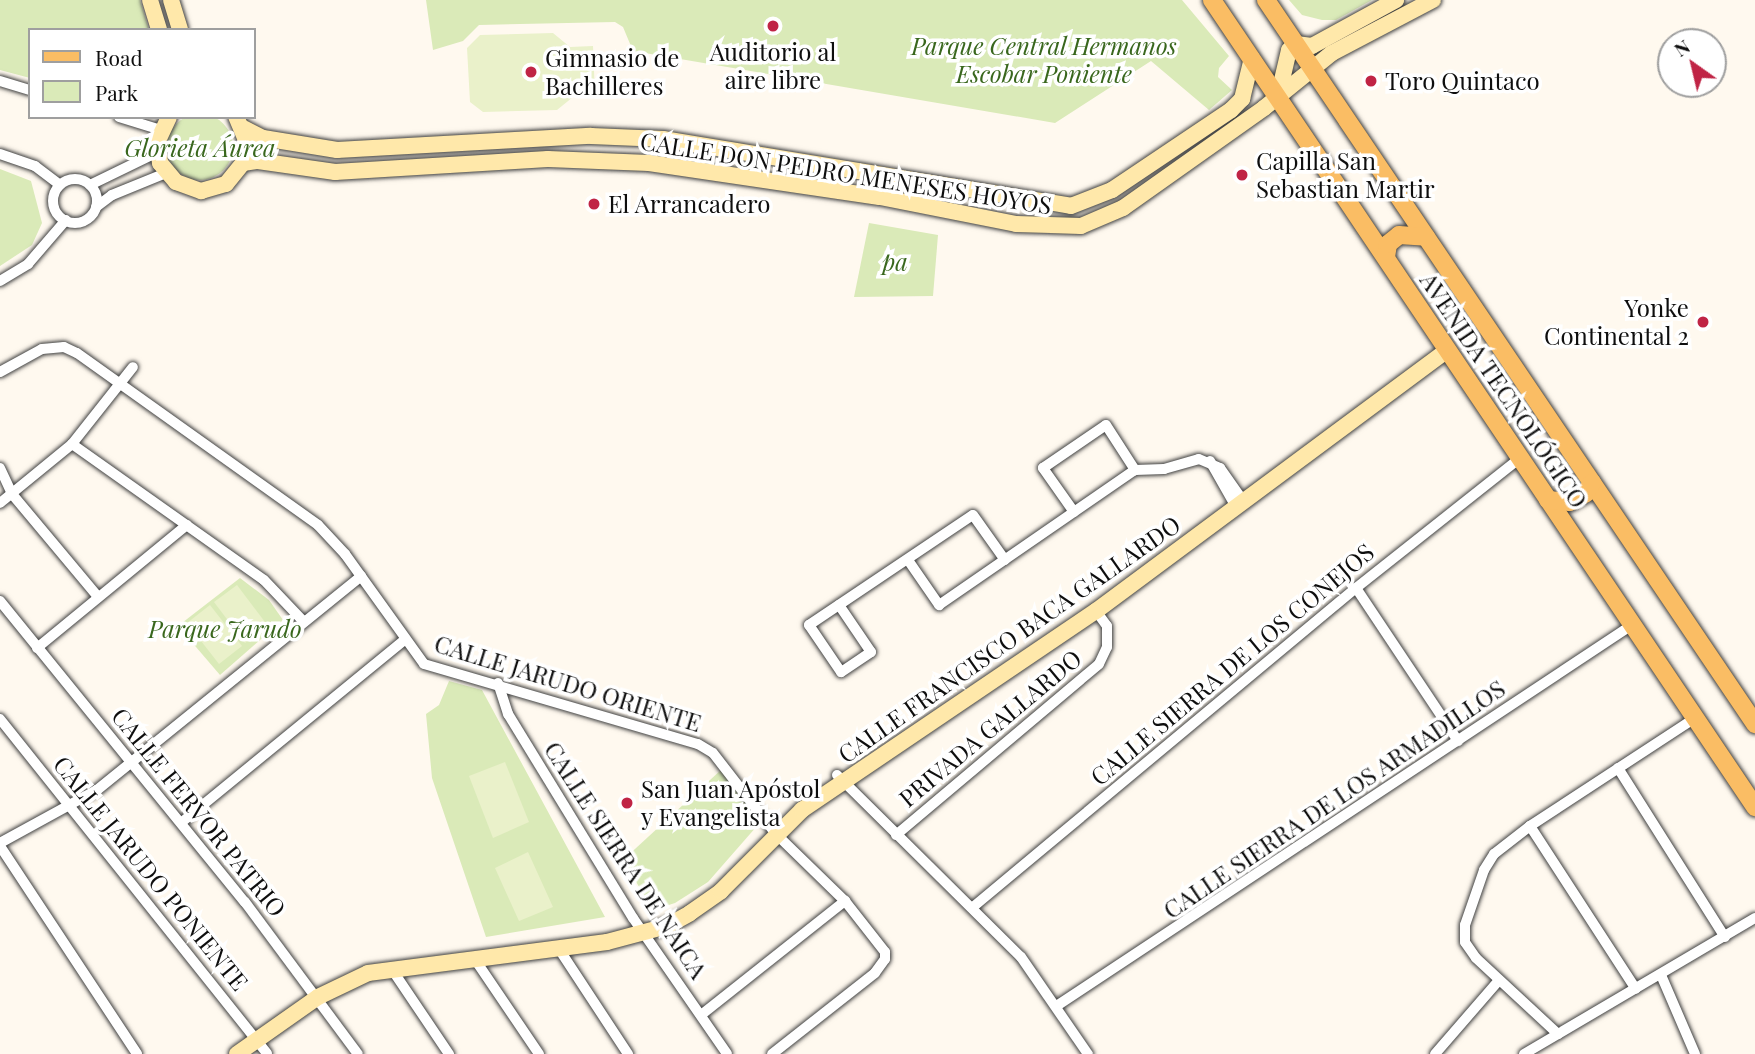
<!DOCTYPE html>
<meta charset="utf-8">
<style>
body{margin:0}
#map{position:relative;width:1755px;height:1054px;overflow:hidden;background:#fff9ef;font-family:"Playfair Display",serif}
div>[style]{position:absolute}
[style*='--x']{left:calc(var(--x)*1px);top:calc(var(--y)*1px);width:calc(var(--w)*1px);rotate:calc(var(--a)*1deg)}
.green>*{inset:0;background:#daeab8}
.round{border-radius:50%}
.pitch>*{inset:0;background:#eaf1ca}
.roads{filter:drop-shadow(0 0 2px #414141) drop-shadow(0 0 2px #414141)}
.street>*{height:10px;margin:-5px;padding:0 5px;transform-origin:5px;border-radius:5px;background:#fff}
.street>.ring{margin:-5px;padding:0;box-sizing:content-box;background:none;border:10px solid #fff;border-radius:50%}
.secondary>*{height:16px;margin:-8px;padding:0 8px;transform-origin:8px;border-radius:8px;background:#ffe8aa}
.primary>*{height:18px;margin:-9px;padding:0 9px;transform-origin:9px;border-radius:9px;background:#fabd64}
.dots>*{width:19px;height:19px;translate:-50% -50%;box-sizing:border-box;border:4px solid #fff;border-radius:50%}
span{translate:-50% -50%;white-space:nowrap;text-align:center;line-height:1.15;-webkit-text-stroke:7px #fff;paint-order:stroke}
.park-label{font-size:24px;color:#39671d;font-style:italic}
.poi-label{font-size:24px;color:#0e0e0e}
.left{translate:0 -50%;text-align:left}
.right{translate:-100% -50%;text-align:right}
.street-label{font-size:24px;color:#0e0e0e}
.legend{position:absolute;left:28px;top:28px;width:228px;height:91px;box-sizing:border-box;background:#fff;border:2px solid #9f9f9f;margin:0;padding:9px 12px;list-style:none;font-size:21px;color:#0e0e0e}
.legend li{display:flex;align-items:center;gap:14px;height:35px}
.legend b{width:35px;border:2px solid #9f9f9f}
.north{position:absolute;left:1657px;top:28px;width:70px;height:70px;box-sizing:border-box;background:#fff;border:2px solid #9f9f9f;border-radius:50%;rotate:326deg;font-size:19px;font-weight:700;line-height:28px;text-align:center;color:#0e0e0e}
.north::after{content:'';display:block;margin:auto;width:24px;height:32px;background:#c02445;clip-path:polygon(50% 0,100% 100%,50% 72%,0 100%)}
</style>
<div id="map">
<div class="green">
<div style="clip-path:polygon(0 0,140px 0,149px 30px,30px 30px,30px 78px,0 70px)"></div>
<div style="clip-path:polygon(426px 0,1182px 0,1229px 56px,1219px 68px,1218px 77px,1232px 90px,1209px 110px,1151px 61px,1055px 123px,633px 51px,623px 27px,615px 22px,479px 25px,463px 41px,433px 50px)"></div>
<div style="clip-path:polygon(1289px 0,1372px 0,1336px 20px,1322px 20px,1302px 15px)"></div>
<div class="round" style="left:167px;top:114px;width:66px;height:66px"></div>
<div style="clip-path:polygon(0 169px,31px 181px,42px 223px,32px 245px,0 266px)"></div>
<div style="clip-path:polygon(869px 223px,938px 235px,933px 296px,854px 297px)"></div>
<div style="clip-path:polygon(240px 578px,269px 600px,283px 620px,220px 675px,178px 626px)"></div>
<div style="clip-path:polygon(449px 681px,482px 690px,605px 917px,486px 937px,432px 778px,426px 714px,439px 705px)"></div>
<div style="clip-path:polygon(722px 769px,764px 818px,708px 882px,675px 903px,653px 910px,623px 860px)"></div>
</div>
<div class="pitch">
<div style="clip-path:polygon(553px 33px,570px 47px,593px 46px,595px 95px,573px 97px,557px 110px,483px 112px,470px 102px,467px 48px,480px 35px)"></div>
<div style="clip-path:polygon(237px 585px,268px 626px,245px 643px,214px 602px)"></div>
<div style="clip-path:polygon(210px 605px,242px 646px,219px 664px,187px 623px)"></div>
<div style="clip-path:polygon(505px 762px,529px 822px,493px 838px,469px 776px)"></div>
<div style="clip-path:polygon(528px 852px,553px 907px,519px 921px,495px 868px)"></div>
</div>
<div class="roads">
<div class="street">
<div style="--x:0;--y:81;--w:31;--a:17"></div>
<div style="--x:119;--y:117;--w:44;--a:17.2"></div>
<div style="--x:0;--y:154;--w:37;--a:19"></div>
<div style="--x:35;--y:166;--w:31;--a:37"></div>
<div class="ring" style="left:53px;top:179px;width:34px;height:34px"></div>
<div style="--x:90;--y:185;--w:76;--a:-25.9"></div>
<div style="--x:96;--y:207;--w:20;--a:-37"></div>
<div style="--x:112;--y:195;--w:58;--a:-22.2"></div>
<div style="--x:0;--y:281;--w:33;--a:-31"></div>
<div style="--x:28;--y:264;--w:58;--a:-49.2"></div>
<div style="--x:0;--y:372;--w:48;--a:-28.7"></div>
<div style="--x:42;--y:349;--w:22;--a:-5"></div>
<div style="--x:64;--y:347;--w:14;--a:25"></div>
<div style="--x:77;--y:353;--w:296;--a:35.5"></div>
<div style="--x:318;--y:525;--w:40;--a:47"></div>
<div style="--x:345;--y:554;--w:135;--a:54.3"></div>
<div style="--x:424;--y:664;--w:285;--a:16.3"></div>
<div style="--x:698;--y:744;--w:17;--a:31"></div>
<div style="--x:713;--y:753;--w:101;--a:52.2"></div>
<div style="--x:775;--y:833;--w:98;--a:44.2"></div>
<div style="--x:845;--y:901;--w:65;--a:51.9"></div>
<div style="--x:885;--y:952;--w:7;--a:90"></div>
<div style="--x:885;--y:959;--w:17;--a:126"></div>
<div style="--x:875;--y:973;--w:131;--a:141.8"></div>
<div style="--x:72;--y:444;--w:235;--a:35.3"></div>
<div style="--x:264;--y:580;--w:58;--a:46.4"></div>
<div style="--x:1210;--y:461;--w:53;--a:60.5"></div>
<div style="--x:0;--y:468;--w:29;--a:65"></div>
<div style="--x:12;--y:494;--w:134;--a:50.1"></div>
<div style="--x:0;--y:503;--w:93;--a:-39.3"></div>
<div style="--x:72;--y:444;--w:98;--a:-51.6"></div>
<div style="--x:1074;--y:512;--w:54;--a:-125.2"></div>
<div style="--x:1043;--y:468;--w:76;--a:-34.3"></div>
<div style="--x:1106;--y:425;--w:54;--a:57.2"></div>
<div style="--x:908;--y:560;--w:55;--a:55.4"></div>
<div style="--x:939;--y:605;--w:238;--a:-34.6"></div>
<div style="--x:1135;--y:470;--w:29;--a:-2"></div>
<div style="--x:1164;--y:469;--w:36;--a:-16"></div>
<div style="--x:1199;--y:459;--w:23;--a:23"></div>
<div style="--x:1220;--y:468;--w:42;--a:54.8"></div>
<div style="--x:1356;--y:588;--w:184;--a:56.3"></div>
<div style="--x:0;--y:601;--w:388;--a:50.9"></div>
<div style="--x:245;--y:902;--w:189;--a:53.4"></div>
<div style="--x:839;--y:605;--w:57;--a:55.8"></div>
<div style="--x:871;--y:652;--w:36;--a:146"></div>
<div style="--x:841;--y:672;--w:57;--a:-124.2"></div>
<div style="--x:809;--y:625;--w:197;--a:-33.9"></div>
<div style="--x:973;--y:515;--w:55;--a:54.6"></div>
<div style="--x:37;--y:648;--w:194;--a:-39.4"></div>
<div style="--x:498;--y:683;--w:33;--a:72"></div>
<div style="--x:508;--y:714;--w:239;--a:58.5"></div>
<div style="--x:633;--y:918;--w:165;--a:55.3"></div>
<div style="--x:0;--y:719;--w:428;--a:51.4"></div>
<div style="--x:1618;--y:768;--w:200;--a:57.7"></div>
<div style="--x:837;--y:775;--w:259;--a:44.7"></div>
<div style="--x:1021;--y:957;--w:118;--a:55.4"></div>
<div style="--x:182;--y:822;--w:286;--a:-39.3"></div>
<div style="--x:1530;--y:826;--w:194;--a:57"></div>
<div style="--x:896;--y:835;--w:265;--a:-40.1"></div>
<div style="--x:1099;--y:664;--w:19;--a:-65"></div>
<div style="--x:1107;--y:647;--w:21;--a:-90"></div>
<div style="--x:1107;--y:626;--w:19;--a:-126"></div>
<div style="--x:0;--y:843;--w:111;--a:-28.7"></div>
<div style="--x:97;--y:790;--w:340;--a:-39"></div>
<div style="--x:0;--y:846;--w:249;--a:56.6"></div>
<div style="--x:973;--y:907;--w:498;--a:-39.8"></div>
<div style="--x:1356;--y:588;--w:209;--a:-38.4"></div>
<div style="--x:559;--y:949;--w:126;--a:56.7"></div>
<div style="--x:474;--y:958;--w:116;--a:55.9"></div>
<div style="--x:391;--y:968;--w:104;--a:56"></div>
<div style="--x:1661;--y:975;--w:86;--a:66.7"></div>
<div style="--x:1058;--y:1005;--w:688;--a:-33.51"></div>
<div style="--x:701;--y:1015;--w:184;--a:-38.4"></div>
<div style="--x:1558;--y:1034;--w:112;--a:-137.2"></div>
<div style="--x:1476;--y:958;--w:19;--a:-125"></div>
<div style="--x:1465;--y:942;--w:17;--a:-90"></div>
<div style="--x:1465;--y:925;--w:58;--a:-70.9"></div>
<div style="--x:1484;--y:870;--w:19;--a:-58"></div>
<div style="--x:1494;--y:854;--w:46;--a:-37.9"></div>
<div style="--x:1530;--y:826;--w:197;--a:-33.2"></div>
<div style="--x:1435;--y:1054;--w:98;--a:-49.1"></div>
<div style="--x:1524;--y:1054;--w:268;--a:-30.5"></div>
</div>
<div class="secondary">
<div style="--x:150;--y:0;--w:31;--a:73"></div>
<div style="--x:171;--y:0;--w:31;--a:73"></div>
<div style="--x:1278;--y:97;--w:48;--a:-76.8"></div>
<div style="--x:1289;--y:50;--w:9;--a:-41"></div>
<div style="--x:1296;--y:44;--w:16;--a:7"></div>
<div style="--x:1312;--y:46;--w:96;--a:-28.7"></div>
<div style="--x:169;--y:117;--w:26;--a:115"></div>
<div style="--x:158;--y:141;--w:22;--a:85"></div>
<div style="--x:160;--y:163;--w:25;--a:50"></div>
<div style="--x:176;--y:182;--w:27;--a:20"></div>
<div style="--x:201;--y:191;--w:26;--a:-16"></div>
<div style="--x:226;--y:184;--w:27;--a:-51"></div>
<div style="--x:243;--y:163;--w:23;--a:-83"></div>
<div style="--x:246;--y:140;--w:25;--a:-113"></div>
<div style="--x:243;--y:128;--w:22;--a:27"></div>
<div style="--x:263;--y:138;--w:75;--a:9.2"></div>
<div style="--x:337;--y:150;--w:254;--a:-3.2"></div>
<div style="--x:591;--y:136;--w:72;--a:2.4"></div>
<div style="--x:663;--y:139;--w:413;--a:9.3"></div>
<div style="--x:1071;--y:206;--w:44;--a:-21.3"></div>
<div style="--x:1112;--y:190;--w:143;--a:-33.9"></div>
<div style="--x:1231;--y:110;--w:16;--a:-45"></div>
<div style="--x:1242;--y:99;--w:42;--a:-76.3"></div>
<div style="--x:243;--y:163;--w:15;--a:-8"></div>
<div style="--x:258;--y:161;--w:78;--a:8.1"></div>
<div style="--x:335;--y:172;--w:213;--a:-3.5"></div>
<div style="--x:548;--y:159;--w:101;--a:2.3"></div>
<div style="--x:649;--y:163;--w:233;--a:8.4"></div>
<div style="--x:880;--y:197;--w:139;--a:11.2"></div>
<div style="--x:1016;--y:224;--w:65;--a:1.8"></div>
<div style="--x:1081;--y:226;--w:46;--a:-23.2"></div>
<div style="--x:1123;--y:208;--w:173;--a:-35.3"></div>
<div style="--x:1264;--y:108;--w:87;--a:-39"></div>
<div style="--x:1332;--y:53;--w:114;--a:-27.7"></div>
<div style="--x:237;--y:1054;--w:99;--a:-35.1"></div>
<div style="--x:318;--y:997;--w:55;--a:-25.6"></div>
<div style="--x:368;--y:973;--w:241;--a:-7.4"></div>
<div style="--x:607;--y:942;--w:62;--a:-14.9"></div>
<div style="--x:667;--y:926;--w:26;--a:-29"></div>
<div style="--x:690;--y:913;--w:38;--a:-35"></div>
<div style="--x:721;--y:891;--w:115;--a:-45"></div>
<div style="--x:802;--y:810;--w:355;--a:-34.1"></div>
<div style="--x:1096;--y:611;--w:438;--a:-36.6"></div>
</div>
<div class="primary">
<div style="--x:1212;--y:0;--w:973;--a:56.06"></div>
<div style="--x:1266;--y:0;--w:874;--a:55.96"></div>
<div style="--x:1386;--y:257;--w:13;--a:-81"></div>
<div style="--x:1388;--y:244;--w:14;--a:-39"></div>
<div style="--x:1399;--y:235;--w:27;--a:4"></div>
<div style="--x:1548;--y:500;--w:22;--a:5"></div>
<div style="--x:1570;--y:502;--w:18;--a:-29"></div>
<div style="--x:1586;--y:493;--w:12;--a:-59"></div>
</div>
</div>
<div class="dots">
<div style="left:773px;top:26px;background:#c02445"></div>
<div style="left:531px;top:72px;background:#c02445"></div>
<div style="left:1371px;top:81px;background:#c02445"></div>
<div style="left:1242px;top:175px;background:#c02445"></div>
<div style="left:594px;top:204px;background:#c02445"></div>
<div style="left:1703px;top:322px;background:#c02445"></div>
<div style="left:627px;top:803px;background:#c02445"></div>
</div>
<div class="park-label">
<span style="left:1044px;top:60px">Parque Central Hermanos<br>Escobar Poniente</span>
<span style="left:200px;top:148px">Glorieta Áurea</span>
<span style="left:895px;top:262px">pa</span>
<span style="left:225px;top:629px">Parque Jarudo</span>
</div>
<div class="poi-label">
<span style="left:773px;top:66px">Auditorio al<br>aire libre</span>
<span class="left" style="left:545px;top:72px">Gimnasio de<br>Bachilleres</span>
<span class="left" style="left:1385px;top:81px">Toro Quintaco</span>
<span class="left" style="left:1256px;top:175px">Capilla San<br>Sebastian Martir</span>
<span class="left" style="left:608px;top:204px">El Arrancadero</span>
<span class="right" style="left:1689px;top:322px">Yonke<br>Continental 2</span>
<span class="left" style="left:641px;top:803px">San Juan Apóstol<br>y Evangelista</span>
</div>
<div class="street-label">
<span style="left:846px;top:173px;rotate:9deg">CALLE DON PEDRO MENESES HOYOS</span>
<span style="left:1504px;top:390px;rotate:56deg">AVENIDA TECNOLÓGICO</span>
<span style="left:1009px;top:639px;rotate:-35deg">CALLE FRANCISCO BACA GALLARDO</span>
<span style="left:1232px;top:664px;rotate:-40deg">CALLE SIERRA DE LOS CONEJOS</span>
<span style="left:568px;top:683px;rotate:17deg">CALLE JARUDO ORIENTE</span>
<span style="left:990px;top:728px;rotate:-40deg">PRIVADA GALLARDO</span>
<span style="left:1334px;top:799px;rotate:-34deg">CALLE SIERRA DE LOS ARMADILLOS</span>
<span style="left:199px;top:812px;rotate:51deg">CALLE FERVOR PATRIO</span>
<span style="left:626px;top:860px;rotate:57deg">CALLE SIERRA DE NAICA</span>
<span style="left:151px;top:873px;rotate:51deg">CALLE JARUDO PONIENTE</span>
</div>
<ul class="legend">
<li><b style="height:9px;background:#fabd64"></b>Road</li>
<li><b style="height:19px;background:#daeab8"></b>Park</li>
</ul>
<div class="north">N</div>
</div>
